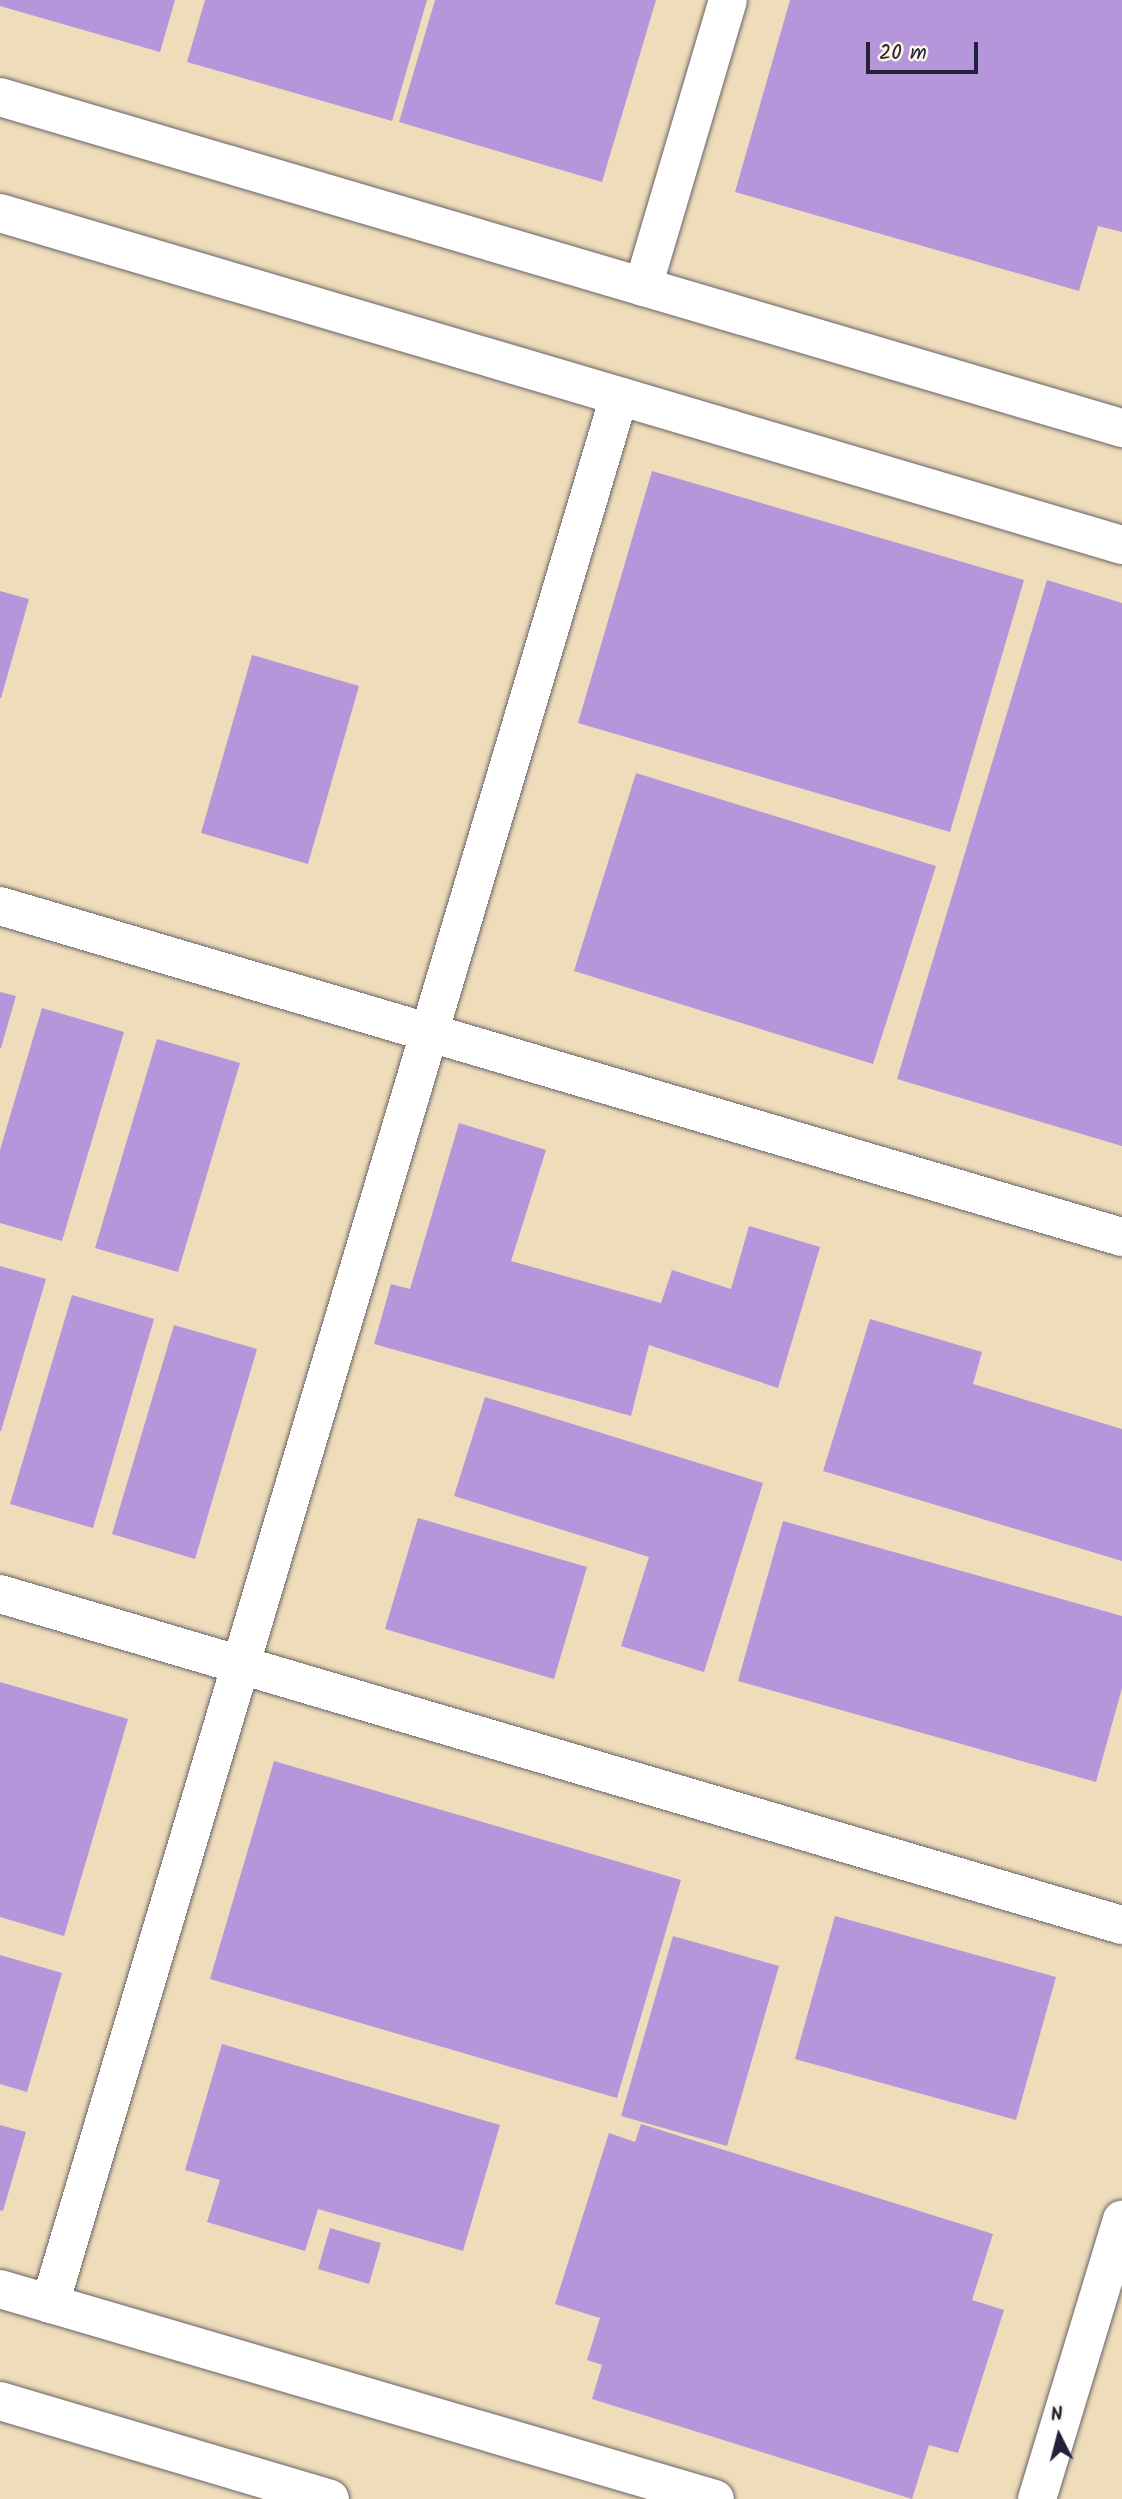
<!DOCTYPE html>
<style>
body{margin:0}
#map{position:relative;width:1122px;height:2499px;overflow:hidden;background:#eedcba;font-family:Kalam,sans-serif}
div>[style]{position:absolute}
[style*='--x']{left:calc(var(--x)*1px);top:calc(var(--y)*1px);width:calc(var(--w)*1px);rotate:calc(var(--a)*1deg)}
.building>*{inset:0;background:#b696db}
.roads{filter:drop-shadow(0 0 2px #696367) drop-shadow(0 0 2px #696367)}
.minor>*{height:38px;margin:-19px;padding:0 19px;transform-origin:19px;border-radius:19px;background:#fff}
span{translate:-50% -50%;white-space:nowrap;text-align:center;line-height:1.15;-webkit-text-stroke:5px #fcf5e5;paint-order:stroke}
.north{position:absolute;left:1024px;top:2401px;width:70px;height:70px;-webkit-text-stroke:5px #fcf5e5;paint-order:stroke;rotate:354deg;font-size:19px;font-weight:700;line-height:28px;text-align:center;color:#22223b}
.north::after{content:'';display:block;margin:auto;width:24px;height:32px;background:#22223b;clip-path:polygon(50% 0,100% 100%,50% 72%,0 100%)}
.scale{position:absolute;left:866px;top:42px;width:112px;height:32px;box-sizing:border-box;border:4px solid #22223b;border-top:0;padding-left:9px;font-size:21px;line-height:24px;white-space:nowrap;color:#22223b;-webkit-text-stroke:5px #fcf5e5;paint-order:stroke}
</style>
<div id="map">
<div class="building">
<div style="clip-path:polygon(0 0,175px 0,160px 52px,0 6px)"></div>
<div style="clip-path:polygon(205px 0,427px 0,392px 121px,187px 62px)"></div>
<div style="clip-path:polygon(435px 0,656px 0,602px 182px,399px 122px)"></div>
<div style="clip-path:polygon(790px 0,1122px 0,1122px 232px,1098px 226px,1079px 291px,735px 192px)"></div>
<div style="clip-path:polygon(652px 471px,1024px 580px,950px 832px,578px 723px)"></div>
<div style="clip-path:polygon(1047px 580px,1122px 603px,1122px 1146px,897px 1079px)"></div>
<div style="clip-path:polygon(0 591px,29px 599px,1px 698px,0 698px)"></div>
<div style="clip-path:polygon(252px 655px,359px 686px,308px 864px,201px 833px)"></div>
<div style="clip-path:polygon(636px 773px,936px 866px,873px 1064px,574px 971px)"></div>
<div style="clip-path:polygon(0 992px,16px 996px,1px 1048px,0 1048px)"></div>
<div style="clip-path:polygon(42px 1008px,124px 1032px,62px 1241px,0 1223px,0 1150px)"></div>
<div style="clip-path:polygon(157px 1039px,240px 1063px,178px 1272px,95px 1248px)"></div>
<div style="clip-path:polygon(459px 1123px,546px 1150px,511px 1261px,661px 1303px,672px 1270px,731px 1289px,749px 1226px,820px 1247px,778px 1388px,649px 1345px,631px 1416px,374px 1344px,391px 1284px,410px 1289px)"></div>
<div style="clip-path:polygon(0 1266px,46px 1279px,1px 1431px,0 1431px)"></div>
<div style="clip-path:polygon(72px 1295px,154px 1319px,93px 1528px,10px 1504px)"></div>
<div style="clip-path:polygon(870px 1319px,982px 1352px,973px 1384px,1122px 1429px,1122px 1561px,823px 1471px)"></div>
<div style="clip-path:polygon(174px 1325px,257px 1349px,195px 1559px,112px 1534px)"></div>
<div style="clip-path:polygon(485px 1397px,763px 1483px,704px 1672px,621px 1646px,649px 1557px,454px 1496px)"></div>
<div style="clip-path:polygon(418px 1518px,587px 1567px,554px 1679px,385px 1629px)"></div>
<div style="clip-path:polygon(783px 1521px,1122px 1616px,1122px 1688px,1096px 1782px,738px 1681px)"></div>
<div style="clip-path:polygon(0 1682px,128px 1719px,64px 1936px,0 1917px)"></div>
<div style="clip-path:polygon(274px 1761px,681px 1880px,617px 2098px,210px 1979px)"></div>
<div style="clip-path:polygon(835px 1916px,1056px 1977px,1016px 2120px,795px 2059px)"></div>
<div style="clip-path:polygon(673px 1936px,779px 1966px,727px 2146px,621px 2116px)"></div>
<div style="clip-path:polygon(0 1955px,62px 1973px,27px 2092px,0 2084px)"></div>
<div style="clip-path:polygon(222px 2044px,500px 2125px,463px 2251px,318px 2209px,305px 2251px,207px 2222px,220px 2180px,185px 2170px)"></div>
<div style="clip-path:polygon(641px 2124px,993px 2234px,972px 2300px,1004px 2310px,958px 2453px,929px 2445px,912px 2499px,592px 2399px,602px 2365px,587px 2360px,600px 2318px,555px 2304px,609px 2133px,635px 2142px)"></div>
<div style="clip-path:polygon(0 2125px,26px 2132px,3px 2211px,0 2210px)"></div>
<div style="clip-path:polygon(330px 2228px,381px 2243px,369px 2284px,318px 2269px)"></div>
</div>
<div class="roads">
<div class="minor">
<div style="--x:0;--y:97;--w:1170;--a:16.44"></div>
<div style="--x:0;--y:213;--w:1170;--a:16.48"></div>
<div style="--x:643;--y:287;--w:299;--a:-73.5"></div>
<div style="--x:0;--y:906;--w:1170;--a:16.44"></div>
<div style="--x:0;--y:1594;--w:1170;--a:16.44"></div>
<div style="--x:0;--y:2289;--w:745;--a:16.37"></div>
<div style="--x:50;--y:2304;--w:1991;--a:-73.39"></div>
<div style="--x:0;--y:2401;--w:344;--a:16.5"></div>
<div style="--x:1037;--y:2499;--w:292;--a:-73.1"></div>
</div>
</div>
<div class="north">N</div>
<div class="scale">20 m</div>
</div>
